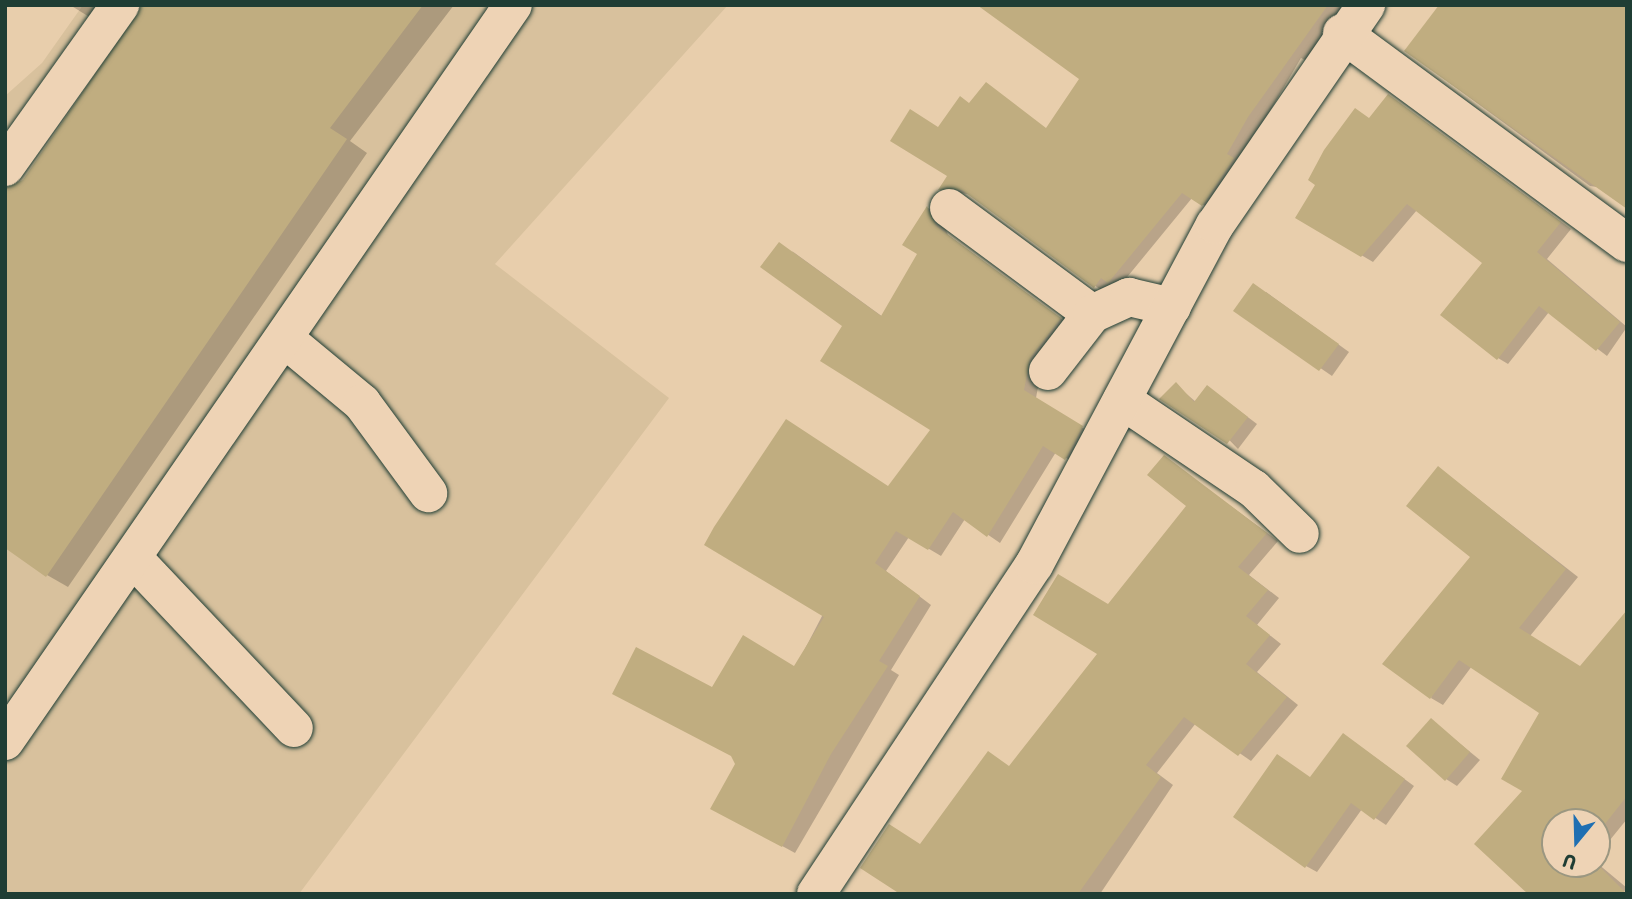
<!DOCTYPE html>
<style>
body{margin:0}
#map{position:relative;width:1632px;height:899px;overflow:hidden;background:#e8ceac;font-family:"Shantell Sans",sans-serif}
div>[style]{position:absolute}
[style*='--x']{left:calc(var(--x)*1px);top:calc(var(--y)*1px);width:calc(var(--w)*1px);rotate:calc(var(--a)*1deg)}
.built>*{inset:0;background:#d8c19d}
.shadow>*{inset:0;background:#0003}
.building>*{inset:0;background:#c0ad80}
.roads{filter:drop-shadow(0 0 2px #1f3d34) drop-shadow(0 0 2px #1f3d34)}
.minor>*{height:38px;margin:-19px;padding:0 19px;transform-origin:19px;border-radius:19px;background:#eed3b5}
span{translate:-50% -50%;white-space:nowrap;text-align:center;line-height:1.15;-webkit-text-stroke:6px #eed3b5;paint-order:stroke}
.frame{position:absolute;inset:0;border:7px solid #1f3d34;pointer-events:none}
.north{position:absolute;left:1541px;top:808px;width:70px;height:70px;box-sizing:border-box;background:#eed3b5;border:2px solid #9b9781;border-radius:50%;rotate:199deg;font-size:19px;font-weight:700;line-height:28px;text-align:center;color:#1f3d34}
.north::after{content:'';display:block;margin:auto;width:24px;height:32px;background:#1f6fb2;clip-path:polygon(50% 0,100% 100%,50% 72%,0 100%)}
</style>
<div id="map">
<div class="built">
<div style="clip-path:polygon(83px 5px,728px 5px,495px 264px,669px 398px,299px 894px,5px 894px,5px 96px,42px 63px)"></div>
</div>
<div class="shadow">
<div style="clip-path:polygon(70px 5px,123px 5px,107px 28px)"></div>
<div style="clip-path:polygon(143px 5px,454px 5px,350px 141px,367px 153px,68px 587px,47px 575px,24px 181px)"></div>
<div style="clip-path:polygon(1010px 5px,1351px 5px,1305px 60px,1301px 58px,1212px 210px,1192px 198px,1119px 287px,1112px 283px,1105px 293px,972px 195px,940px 189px,949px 175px,939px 129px,970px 104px,1047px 129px,1082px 79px)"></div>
<div style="clip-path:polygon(1406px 51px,1604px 188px,1590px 186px)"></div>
<div style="clip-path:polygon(1399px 103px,1571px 229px,1547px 259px,1627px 327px,1607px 356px,1549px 312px,1508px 364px,1498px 358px,1485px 262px,1417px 210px,1373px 262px,1297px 217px,1370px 119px)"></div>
<div style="clip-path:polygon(928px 208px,940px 215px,948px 235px,1072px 327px,1042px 365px,1036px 398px,1094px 435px,1078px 465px,1056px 452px,1000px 543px,965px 519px,941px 556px,909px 537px,886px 571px,931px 605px,891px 670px,899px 675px,795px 853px,725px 815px,737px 763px,713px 689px,795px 668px,889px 487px,932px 430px,792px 251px,883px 317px,919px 253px)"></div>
<div style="clip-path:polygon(1266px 292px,1349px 352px,1332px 376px,1236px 310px)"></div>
<div style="clip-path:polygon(1176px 385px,1196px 402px,1208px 387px,1257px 424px,1238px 449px)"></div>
<div style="clip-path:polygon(1164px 457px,1278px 541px,1249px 575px,1279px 598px,1257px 625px,1281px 644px,1257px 672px,1298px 705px,1251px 761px,1196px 723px,1157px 773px,1173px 785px,1100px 894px,918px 894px,921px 845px,1010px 767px,1100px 653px,1108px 606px,1188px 505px)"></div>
<div style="clip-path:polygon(1439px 468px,1578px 577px,1530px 636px,1581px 668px,1627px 632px,1627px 819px,1597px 856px,1597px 822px,1555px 822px,1555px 864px,1597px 863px,1627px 888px,1622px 894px,1531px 894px,1525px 791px,1542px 712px,1472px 666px,1443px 705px,1431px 698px,1473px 557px)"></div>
<div style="clip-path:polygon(1431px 720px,1480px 760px,1457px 786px,1446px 779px)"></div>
<div style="clip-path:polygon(1354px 742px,1414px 786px,1386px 825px,1362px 809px,1317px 872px,1306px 866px,1311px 779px)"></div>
</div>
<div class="building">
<div style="clip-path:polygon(142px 5px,423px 5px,330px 128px,347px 139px,46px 577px,5px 548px,5px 188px,23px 180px)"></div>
<div style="clip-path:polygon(977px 5px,1328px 5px,1248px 117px,1227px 154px,1234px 158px,1202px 206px,1182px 193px,1108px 283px,1101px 278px,1094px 288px,962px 190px,938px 190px,947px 176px,890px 141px,910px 109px,938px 127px,960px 96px,969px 103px,986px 82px,1046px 128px,1079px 79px)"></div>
<div style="clip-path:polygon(1439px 5px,1627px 5px,1627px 209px,1404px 51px)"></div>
<div style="clip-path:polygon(1388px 94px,1561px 222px,1537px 252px,1620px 322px,1596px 351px,1539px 306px,1497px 360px,1440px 315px,1482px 263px,1407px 204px,1361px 257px,1295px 218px,1315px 185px,1308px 180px,1324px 150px,1355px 108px,1369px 118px)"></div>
<div style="clip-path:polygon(927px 206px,936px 226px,1061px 318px,1030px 358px,1024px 390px,1083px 426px,1065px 460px,1043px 446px,987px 537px,953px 512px,928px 550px,896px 531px,875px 563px,920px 596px,879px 661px,888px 666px,831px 754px,782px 847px,710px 809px,735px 764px,731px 756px,612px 694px,636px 647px,712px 687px,743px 635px,794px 666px,824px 617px,704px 545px,714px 527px,786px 419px,888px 486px,930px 430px,820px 361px,842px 326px,760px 267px,779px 242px,881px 316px,917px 254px,902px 245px)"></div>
<div style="clip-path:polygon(1253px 283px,1339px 344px,1319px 371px,1233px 311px)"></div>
<div style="clip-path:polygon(1176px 382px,1194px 402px,1207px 385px,1248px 417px,1227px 444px,1159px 399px)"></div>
<div style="clip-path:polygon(1164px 455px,1267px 533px,1238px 567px,1268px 590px,1246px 616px,1270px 635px,1246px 664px,1287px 697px,1238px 756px,1184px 717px,1146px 765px,1161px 777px,1078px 894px,900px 894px,860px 868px,889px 824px,920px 844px,988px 751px,1009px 766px,1097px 654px,1033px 615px,1058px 574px,1108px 604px,1186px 506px,1147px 475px)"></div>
<div style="clip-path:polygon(1438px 466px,1566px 569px,1519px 628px,1580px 666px,1627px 610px,1627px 796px,1597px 834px,1597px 822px,1555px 822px,1555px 864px,1597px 864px,1627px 894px,1528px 894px,1474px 844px,1522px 791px,1501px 779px,1539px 713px,1459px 660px,1430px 699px,1382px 664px,1470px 557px,1406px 506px)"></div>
<div style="clip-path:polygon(1431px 718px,1470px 752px,1445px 781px,1406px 746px)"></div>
<div style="clip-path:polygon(1343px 733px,1405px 779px,1374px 820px,1351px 803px,1305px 868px,1233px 817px,1277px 754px,1310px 777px)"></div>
</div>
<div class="roads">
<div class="minor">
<div style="--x:1342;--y:33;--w:354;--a:36.4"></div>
<div style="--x:5;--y:167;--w:199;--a:-54.6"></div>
<div style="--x:949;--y:208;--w:178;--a:36.5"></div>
<div style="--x:285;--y:339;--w:100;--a:39.7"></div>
<div style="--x:362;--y:403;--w:112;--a:53.7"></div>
<div style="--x:1048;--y:371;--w:72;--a:-52.3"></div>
<div style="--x:1092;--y:314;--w:41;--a:-24.7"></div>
<div style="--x:1129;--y:297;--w:44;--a:13.1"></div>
<div style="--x:1122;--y:400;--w:159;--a:34"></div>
<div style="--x:1254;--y:489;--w:64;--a:44.4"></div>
<div style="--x:133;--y:558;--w:234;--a:46.6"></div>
<div style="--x:5;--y:741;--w:894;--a:-55.39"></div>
<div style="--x:816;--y:894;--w:395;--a:-56.5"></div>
<div style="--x:1034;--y:565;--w:385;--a:-62"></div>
<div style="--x:1215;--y:225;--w:267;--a:-55.5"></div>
</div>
</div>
<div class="frame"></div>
<div class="north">U</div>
</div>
